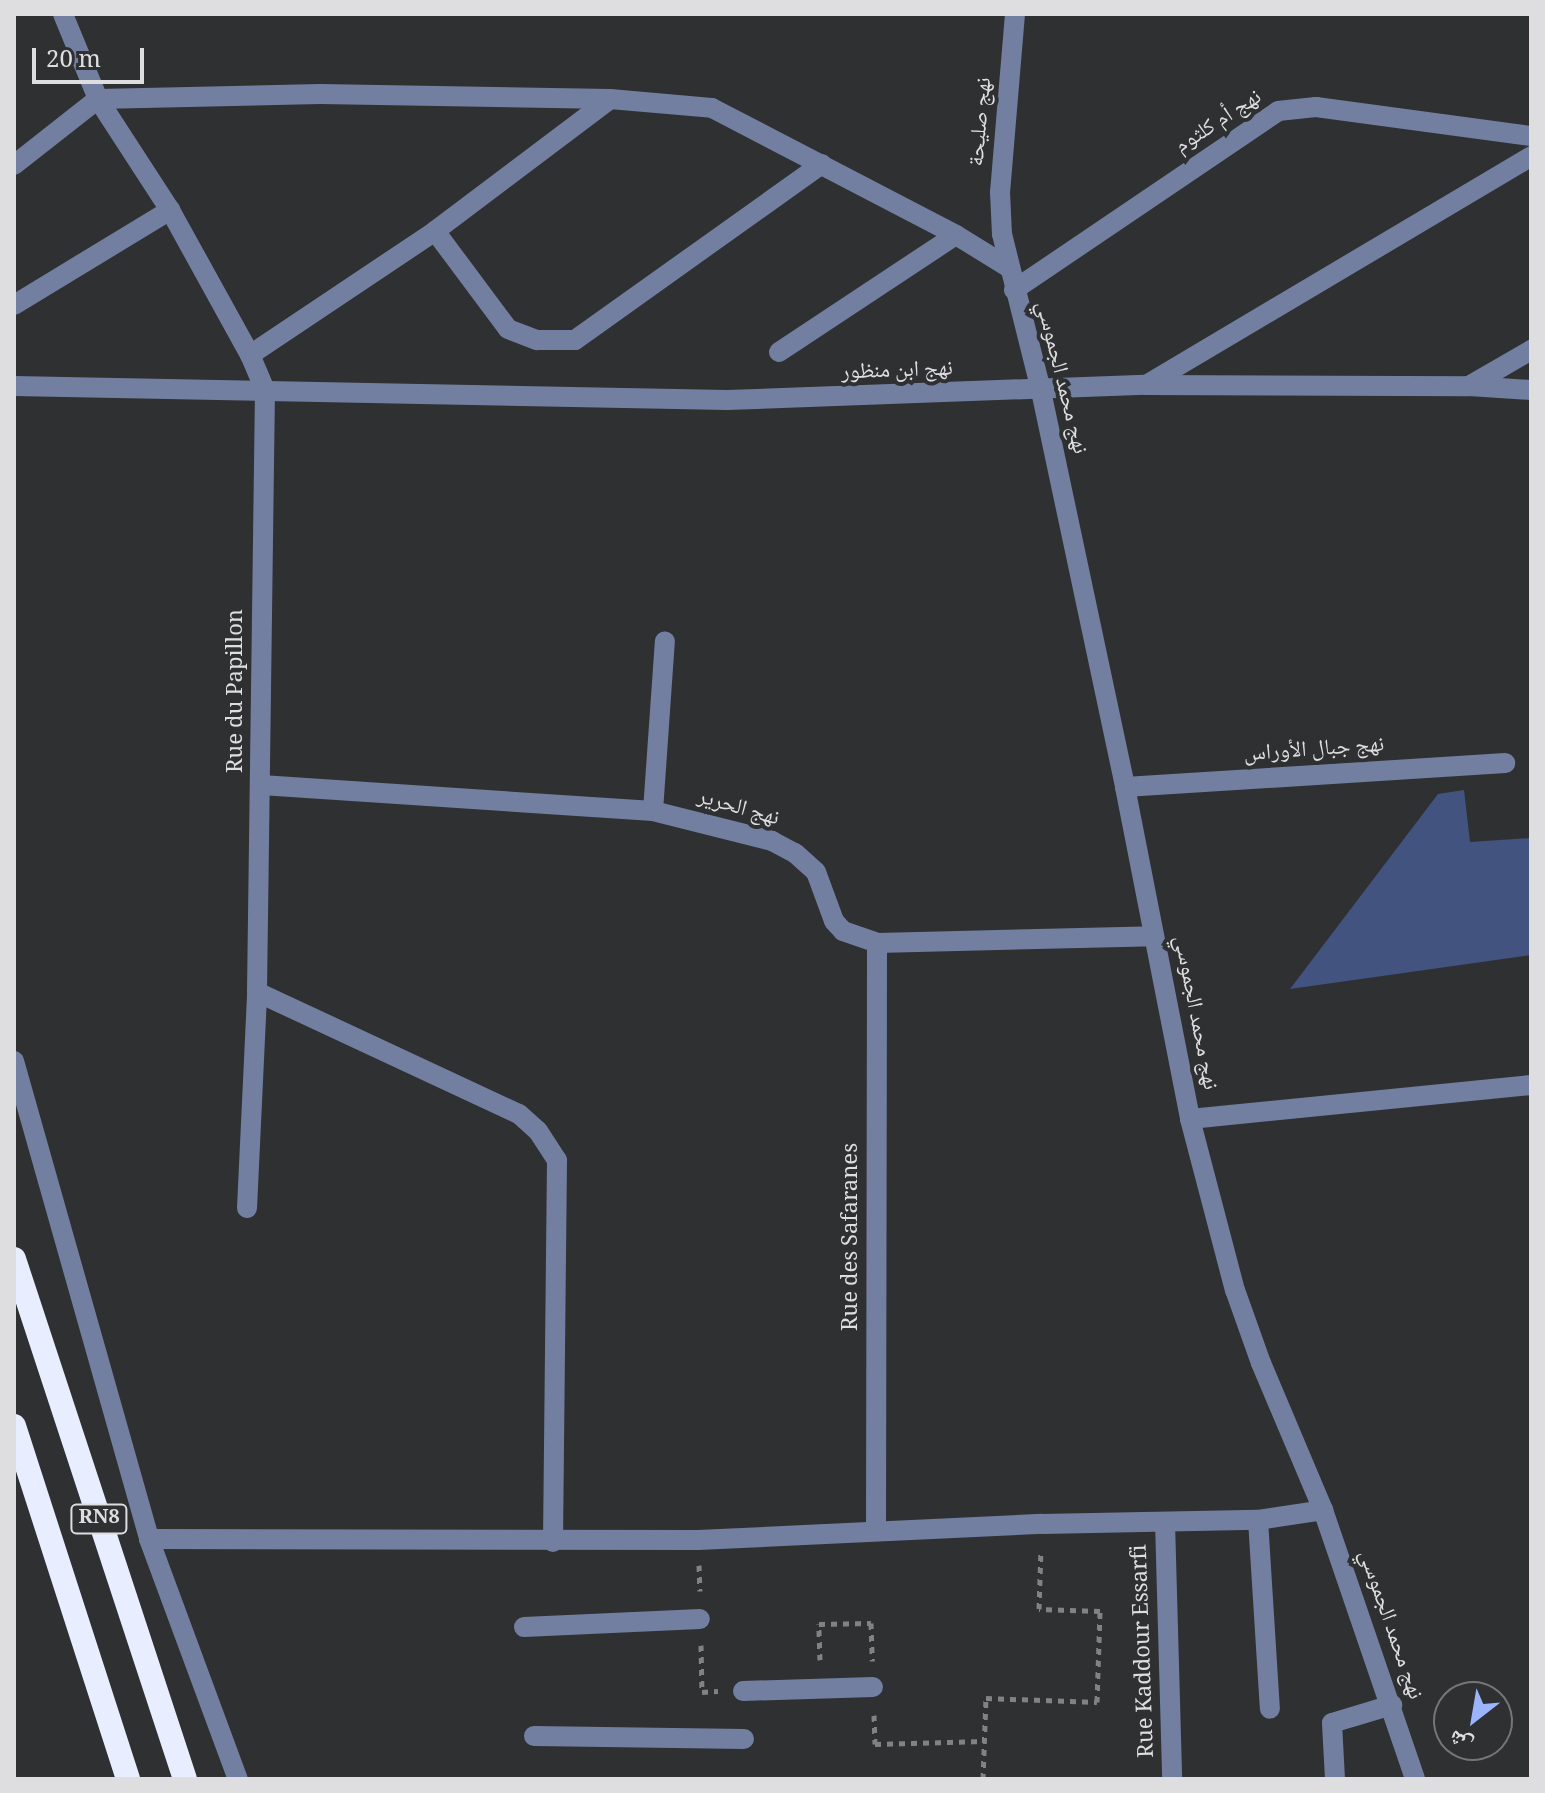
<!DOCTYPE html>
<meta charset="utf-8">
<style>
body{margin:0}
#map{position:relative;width:1545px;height:1793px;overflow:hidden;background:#2f3032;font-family:Georgia,"Noto Naskh Arabic",serif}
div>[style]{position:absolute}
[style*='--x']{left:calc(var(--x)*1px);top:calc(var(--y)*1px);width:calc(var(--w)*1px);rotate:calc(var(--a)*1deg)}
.green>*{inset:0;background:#435380}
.path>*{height:5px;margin-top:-2.5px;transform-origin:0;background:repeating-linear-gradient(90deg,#818284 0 6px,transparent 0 12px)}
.minor>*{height:20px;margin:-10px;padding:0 10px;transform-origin:10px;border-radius:10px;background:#727fa0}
.highway>*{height:24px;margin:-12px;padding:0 12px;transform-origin:12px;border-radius:12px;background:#e8eeff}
span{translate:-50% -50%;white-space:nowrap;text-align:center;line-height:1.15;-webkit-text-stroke:8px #2f3032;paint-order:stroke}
.shield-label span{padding:2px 6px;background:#2f3032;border:2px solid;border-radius:6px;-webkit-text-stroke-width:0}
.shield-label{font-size:20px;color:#dedee0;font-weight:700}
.street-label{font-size:22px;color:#dedee0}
.frame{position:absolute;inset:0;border:16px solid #dedee0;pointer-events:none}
.north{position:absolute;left:1433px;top:1681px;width:80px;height:80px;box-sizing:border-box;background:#2f3032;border:2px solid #757678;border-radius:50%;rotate:211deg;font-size:22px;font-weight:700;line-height:32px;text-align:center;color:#dedee0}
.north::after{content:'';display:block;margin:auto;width:28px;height:36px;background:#9ab5fd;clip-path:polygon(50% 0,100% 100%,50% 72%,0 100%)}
.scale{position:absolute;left:32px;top:48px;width:112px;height:36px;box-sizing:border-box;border:4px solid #dedee0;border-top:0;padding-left:10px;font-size:24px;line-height:28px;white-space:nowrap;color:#dedee0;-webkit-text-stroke:6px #2f3032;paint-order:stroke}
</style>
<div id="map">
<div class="green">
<div style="clip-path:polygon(1464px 790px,1470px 842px,1531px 838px,1531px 955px,1290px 989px,1438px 794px)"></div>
</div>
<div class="path">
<div style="--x:699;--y:1565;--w:26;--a:88"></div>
<div style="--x:701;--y:1645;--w:47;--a:88.8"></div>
<div style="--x:702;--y:1692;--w:16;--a:-4"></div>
<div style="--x:820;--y:1660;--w:36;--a:-92"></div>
<div style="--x:819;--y:1624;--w:52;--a:-1.1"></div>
<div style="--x:871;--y:1623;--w:38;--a:88"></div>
<div style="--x:874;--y:1715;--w:29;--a:88"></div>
<div style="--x:875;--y:1744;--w:110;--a:-1.6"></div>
<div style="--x:983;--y:1779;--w:81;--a:-87.9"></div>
<div style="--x:986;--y:1698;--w:111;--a:2.1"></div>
<div style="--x:1097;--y:1702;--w:91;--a:-88.1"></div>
<div style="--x:1100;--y:1611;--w:61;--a:-178.1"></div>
<div style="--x:1039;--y:1609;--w:59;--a:-88.1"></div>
</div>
<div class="minor">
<div style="--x:1015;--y:14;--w:179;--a:94.8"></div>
<div style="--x:1000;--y:192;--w:42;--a:87.3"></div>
<div style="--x:1002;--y:234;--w:162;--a:76"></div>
<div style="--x:1041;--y:391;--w:405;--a:78"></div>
<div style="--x:1125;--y:787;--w:338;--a:78.9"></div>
<div style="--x:1190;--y:1119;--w:177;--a:75.3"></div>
<div style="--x:1235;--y:1290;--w:77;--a:70.4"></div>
<div style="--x:1261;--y:1363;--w:160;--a:67.1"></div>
<div style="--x:1323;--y:1510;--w:284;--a:71.1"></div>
<div style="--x:98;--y:99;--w:222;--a:-1.3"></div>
<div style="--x:320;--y:94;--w:290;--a:1"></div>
<div style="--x:610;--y:99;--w:102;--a:5"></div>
<div style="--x:712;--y:108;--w:275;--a:27.5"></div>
<div style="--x:956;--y:235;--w:61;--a:31.6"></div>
<div style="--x:14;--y:165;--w:107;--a:-38.2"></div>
<div style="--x:98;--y:99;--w:92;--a:-112.4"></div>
<div style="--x:170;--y:210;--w:166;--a:61.1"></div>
<div style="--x:435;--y:231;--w:122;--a:53.3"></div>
<div style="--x:508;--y:329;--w:31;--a:21"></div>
<div style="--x:537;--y:340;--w:38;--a:0"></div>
<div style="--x:575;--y:340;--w:303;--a:-35.5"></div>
<div style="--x:1014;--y:290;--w:319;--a:-34.1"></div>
<div style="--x:1278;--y:111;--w:38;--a:-6"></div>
<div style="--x:1316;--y:107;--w:217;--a:7.7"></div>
<div style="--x:14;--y:305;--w:183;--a:-31.3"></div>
<div style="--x:170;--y:210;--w:132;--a:-123"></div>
<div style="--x:779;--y:352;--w:212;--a:-33.5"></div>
<div style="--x:1146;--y:385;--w:448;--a:-30.7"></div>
<div style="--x:14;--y:386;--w:713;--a:1.12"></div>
<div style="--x:727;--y:400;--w:418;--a:-2.1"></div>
<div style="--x:1145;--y:385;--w:324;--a:0.2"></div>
<div style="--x:1469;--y:386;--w:62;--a:3.7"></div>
<div style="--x:1469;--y:386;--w:72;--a:-30.1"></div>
<div style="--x:261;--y:785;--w:393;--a:3.8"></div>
<div style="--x:653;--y:811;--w:123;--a:14.1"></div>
<div style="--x:772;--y:841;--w:26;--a:28"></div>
<div style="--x:795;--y:853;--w:28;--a:42"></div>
<div style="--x:816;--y:872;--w:52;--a:69.8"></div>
<div style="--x:834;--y:921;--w:13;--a:48"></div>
<div style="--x:843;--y:931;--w:36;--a:19"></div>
<div style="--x:877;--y:943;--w:277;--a:-1.4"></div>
<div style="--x:1125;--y:787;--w:381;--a:-3.6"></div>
<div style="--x:653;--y:811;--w:170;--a:-86"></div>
<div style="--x:257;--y:992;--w:289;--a:25"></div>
<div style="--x:519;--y:1114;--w:25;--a:42"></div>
<div style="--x:538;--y:1131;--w:35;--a:57"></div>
<div style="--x:557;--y:1160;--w:382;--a:90.6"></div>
<div style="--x:14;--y:1061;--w:497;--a:74.2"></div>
<div style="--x:149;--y:1539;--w:256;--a:69.7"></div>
<div style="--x:1190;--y:1119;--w:343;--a:-5.7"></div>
<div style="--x:247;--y:1208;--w:216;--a:-87.3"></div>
<div style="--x:257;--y:992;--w:602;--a:-89.24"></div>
<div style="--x:265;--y:390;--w:38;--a:-113"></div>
<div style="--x:250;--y:355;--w:223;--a:-33.8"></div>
<div style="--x:435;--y:231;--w:219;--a:-37"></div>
<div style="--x:1258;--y:1520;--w:189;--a:86.4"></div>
<div style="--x:1165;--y:1522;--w:257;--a:88.4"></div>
<div style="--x:876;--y:1531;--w:588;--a:-89.9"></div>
<div style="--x:149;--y:1539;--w:549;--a:0.1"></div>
<div style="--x:698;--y:1540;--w:344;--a:-2.7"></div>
<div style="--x:1042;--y:1524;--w:216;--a:-1.1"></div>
<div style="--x:1258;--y:1520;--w:66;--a:-8.7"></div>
<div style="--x:524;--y:1627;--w:176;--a:-2.6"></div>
<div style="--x:743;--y:1691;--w:130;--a:-1.8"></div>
<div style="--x:534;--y:1736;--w:210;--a:0.8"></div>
<div style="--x:1335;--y:1779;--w:56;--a:-93.1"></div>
<div style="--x:1332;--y:1723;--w:63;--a:-16.7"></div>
</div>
<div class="highway">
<div style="--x:14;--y:1259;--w:547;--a:71.8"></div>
<div style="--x:14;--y:1426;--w:371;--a:72.1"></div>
</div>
<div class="shield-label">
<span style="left:99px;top:1519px">RN8</span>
</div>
<div class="street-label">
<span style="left:982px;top:122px;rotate:-85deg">نهج صليحة</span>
<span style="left:1219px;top:123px;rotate:-33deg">نهج أم كلثوم</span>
<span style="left:897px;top:372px;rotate:-2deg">نهج ابن منظور</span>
<span style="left:1060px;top:378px;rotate:76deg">نهج محمد الجموسي</span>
<span style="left:238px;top:691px;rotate:-90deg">Rue du Papillon</span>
<span style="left:1314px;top:751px;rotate:-4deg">نهج جبال الأوراس</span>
<span style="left:738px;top:809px;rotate:16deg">نهج الحرير</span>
<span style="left:1194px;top:1013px;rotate:79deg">نهج محمد الجموسي</span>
<span style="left:853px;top:1237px;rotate:-90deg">Rue des Safaranes</span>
<span style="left:1389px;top:1625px;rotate:71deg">نهج محمد الجموسي</span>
<span style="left:1145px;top:1651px;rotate:-92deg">Rue Kaddour Essarfi</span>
</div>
<div class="frame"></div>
<div class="north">ش</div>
<div class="scale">20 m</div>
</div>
